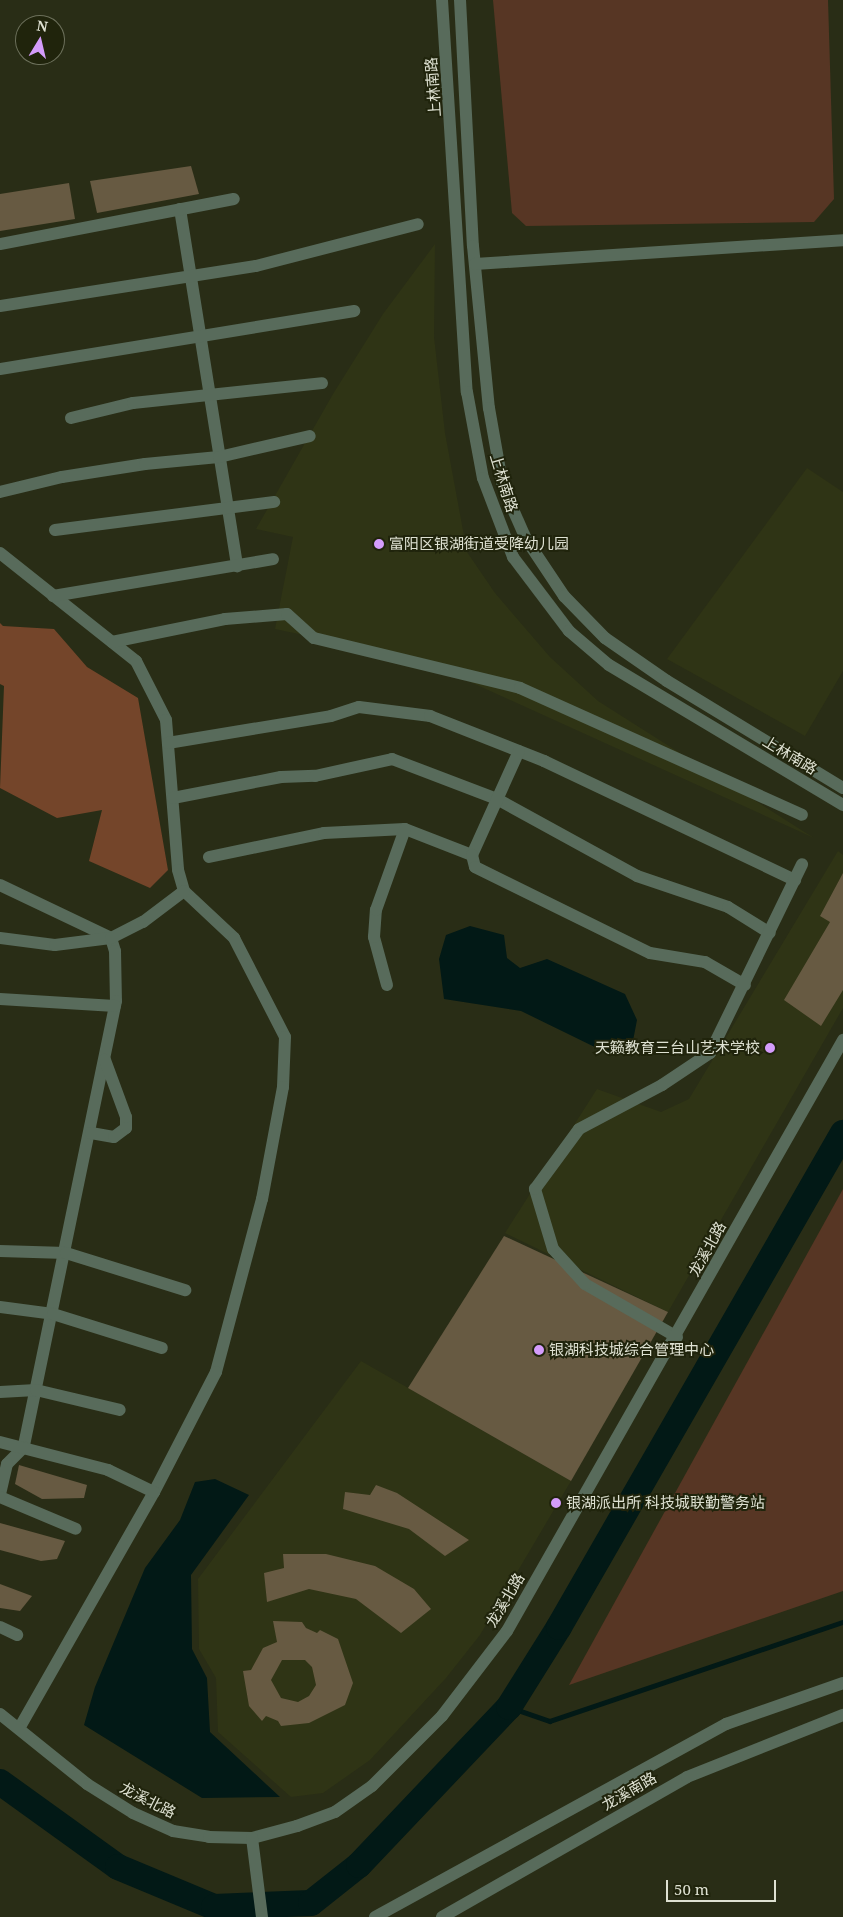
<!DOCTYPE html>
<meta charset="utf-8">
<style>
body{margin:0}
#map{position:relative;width:843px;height:1917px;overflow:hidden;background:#292d16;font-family:"Noto Serif","Noto Sans SC",serif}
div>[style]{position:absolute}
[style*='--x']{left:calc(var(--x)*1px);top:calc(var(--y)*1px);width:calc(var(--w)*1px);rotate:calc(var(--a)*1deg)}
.built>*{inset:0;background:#2f3415}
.green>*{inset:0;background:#573624}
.forest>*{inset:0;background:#74452a}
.water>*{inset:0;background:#021916}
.stream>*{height:4.5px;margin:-2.25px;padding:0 2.25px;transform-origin:2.25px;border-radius:2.25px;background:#021916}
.river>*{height:26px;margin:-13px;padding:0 13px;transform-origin:13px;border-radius:13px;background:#021916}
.building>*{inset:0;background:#675a42}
.minor>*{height:12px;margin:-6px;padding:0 6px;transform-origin:6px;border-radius:6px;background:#586b5b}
.dots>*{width:14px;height:14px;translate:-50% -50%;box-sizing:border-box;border:2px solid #20240c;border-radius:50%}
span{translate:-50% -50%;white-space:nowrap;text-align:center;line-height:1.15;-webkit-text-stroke:4px #20240c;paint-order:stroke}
.street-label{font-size:15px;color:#dee1d2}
.poi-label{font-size:15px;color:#dee1d2}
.left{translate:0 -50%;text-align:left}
.right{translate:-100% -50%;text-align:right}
.north{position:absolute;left:15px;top:15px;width:50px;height:50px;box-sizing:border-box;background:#20240c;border:1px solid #6c705b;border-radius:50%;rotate:9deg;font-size:14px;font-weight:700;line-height:20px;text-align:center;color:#dee1d2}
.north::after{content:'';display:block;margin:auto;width:18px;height:22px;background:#d49cfb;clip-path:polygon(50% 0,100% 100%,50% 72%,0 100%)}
.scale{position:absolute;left:666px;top:1880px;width:110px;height:22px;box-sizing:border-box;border:2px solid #dee1d2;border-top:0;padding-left:6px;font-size:15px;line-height:18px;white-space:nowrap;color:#dee1d2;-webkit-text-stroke:4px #20240c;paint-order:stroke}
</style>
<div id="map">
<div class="built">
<div style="clip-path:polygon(435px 244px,434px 337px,445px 433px,467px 552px,495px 593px,550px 657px,598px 701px,814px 838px,422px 660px,275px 629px,293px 537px,256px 529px,333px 394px,383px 314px)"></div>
<div style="clip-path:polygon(807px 468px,843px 492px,843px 671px,805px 736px,667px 659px)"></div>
<div style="clip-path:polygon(838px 851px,843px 855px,843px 1008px,668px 1312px,505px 1233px,597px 1089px,661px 1112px,689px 1099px)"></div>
<div style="clip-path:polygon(361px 1361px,571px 1481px,480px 1635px,446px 1678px,370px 1760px,323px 1793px,291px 1797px,218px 1732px,216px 1678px,199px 1649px,198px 1579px)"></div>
</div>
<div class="green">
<div style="clip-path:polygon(493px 0,828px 0,834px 199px,814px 222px,526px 226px,512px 213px)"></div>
<div style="clip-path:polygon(843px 1189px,843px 1591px,569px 1685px)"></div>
</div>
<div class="forest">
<div style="clip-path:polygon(0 623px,3px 626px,54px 629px,87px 667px,138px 698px,168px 870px,150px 888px,89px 861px,102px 810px,57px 818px,0 788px,4px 686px,0 684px)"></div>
</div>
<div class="water">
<div style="clip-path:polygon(470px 926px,504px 935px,507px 958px,520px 968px,547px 959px,625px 994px,637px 1020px,632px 1046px,607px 1053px,521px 1011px,444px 999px,439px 959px,446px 935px)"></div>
<div style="clip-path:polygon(215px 1479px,249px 1495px,191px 1575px,192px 1649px,207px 1678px,210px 1732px,280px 1797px,202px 1798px,84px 1725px,95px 1687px,145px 1568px,180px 1520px,195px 1482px)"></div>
</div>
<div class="stream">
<div style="--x:509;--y:1707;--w:43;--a:18.9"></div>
<div style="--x:550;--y:1721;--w:309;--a:-18.7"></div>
</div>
<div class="river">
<div style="--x:0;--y:1782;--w:145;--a:35.8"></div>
<div style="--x:118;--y:1867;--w:104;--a:22.6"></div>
<div style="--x:214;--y:1907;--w:97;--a:-2.4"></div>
<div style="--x:311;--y:1903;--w:61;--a:-38.4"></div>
<div style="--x:359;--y:1865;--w:218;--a:-46.5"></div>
<div style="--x:509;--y:1707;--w:94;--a:-58"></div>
<div style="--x:559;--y:1627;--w:570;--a:-60.11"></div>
</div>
<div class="building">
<div style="clip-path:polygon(191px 166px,199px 194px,97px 213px,90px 181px)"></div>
<div style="clip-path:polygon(69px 183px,75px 219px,0 231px,0 194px)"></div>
<div style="clip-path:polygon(843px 873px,843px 990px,821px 1026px,784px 1000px,830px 922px,820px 916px)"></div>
<div style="clip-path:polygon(504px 1236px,668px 1312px,571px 1481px,408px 1388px)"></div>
<div style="clip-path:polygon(19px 1465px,87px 1485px,84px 1498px,42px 1499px,15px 1484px)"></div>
<div style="clip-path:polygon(376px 1485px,397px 1493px,469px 1540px,445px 1556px,409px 1529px,343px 1509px,345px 1492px,370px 1495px)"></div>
<div style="clip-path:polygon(0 1523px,65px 1541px,57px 1559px,41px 1561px,0 1550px)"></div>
<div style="clip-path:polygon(283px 1554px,326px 1554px,375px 1566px,414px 1589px,431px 1609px,401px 1633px,356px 1599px,309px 1589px,267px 1602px,264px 1573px,284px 1568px)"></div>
<div style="clip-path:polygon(0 1584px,32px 1596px,20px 1611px,0 1608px)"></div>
<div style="clip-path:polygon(evenodd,273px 1621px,302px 1622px,306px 1628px,317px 1633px,320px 1630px,338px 1639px,353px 1683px,345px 1705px,309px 1723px,281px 1726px,278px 1721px,266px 1716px,262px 1721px,249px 1706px,243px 1671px,251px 1670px,263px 1648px,277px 1642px,273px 1621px,282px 1660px,305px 1660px,312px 1667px,316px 1685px,309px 1696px,298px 1702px,281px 1698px,271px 1680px,282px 1660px)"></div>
</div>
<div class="minor">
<div style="--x:442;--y:0;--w:393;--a:86.4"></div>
<div style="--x:467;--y:392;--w:87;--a:79.5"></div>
<div style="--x:483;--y:478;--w:85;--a:69.2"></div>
<div style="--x:513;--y:557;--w:93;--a:52.9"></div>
<div style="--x:569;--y:631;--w:52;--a:40.4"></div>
<div style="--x:609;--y:665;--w:273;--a:30.9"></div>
<div style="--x:460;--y:0;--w:246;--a:87"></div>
<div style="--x:473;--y:246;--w:163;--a:84.4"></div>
<div style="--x:489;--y:408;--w:80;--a:80"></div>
<div style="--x:503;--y:487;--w:57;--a:66.1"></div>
<div style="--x:526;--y:539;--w:69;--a:56.3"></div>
<div style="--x:564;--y:596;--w:59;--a:45.7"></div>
<div style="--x:605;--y:638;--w:75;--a:34.7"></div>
<div style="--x:667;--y:681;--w:206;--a:31.3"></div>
<div style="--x:180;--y:209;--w:362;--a:80.9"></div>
<div style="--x:0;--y:244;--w:238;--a:-10.9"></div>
<div style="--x:475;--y:264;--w:369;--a:-3.7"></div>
<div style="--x:0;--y:306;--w:259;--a:-8.9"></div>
<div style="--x:256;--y:266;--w:167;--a:-14.5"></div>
<div style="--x:0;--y:369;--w:359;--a:-9.3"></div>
<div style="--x:71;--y:418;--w:64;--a:-13.6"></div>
<div style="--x:133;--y:403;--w:190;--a:-6"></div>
<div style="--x:0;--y:492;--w:64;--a:-13.6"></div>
<div style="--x:62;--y:477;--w:84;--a:-8.9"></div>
<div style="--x:145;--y:464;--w:74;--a:-5.4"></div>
<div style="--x:219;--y:457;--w:93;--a:-13"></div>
<div style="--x:55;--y:530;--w:221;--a:-7.3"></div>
<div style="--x:0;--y:553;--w:174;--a:38.5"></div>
<div style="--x:136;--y:661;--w:66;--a:63"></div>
<div style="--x:166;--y:720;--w:150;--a:85.4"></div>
<div style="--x:178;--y:870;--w:22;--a:74"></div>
<div style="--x:184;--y:891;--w:69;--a:43.2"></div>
<div style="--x:234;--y:938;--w:111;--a:62.7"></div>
<div style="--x:285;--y:1037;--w:50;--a:92.3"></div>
<div style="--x:283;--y:1087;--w:114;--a:100.6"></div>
<div style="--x:262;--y:1199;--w:179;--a:104.9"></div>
<div style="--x:216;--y:1372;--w:135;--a:117.3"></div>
<div style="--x:154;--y:1492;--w:271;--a:119.7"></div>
<div style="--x:53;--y:596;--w:223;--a:-9.5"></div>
<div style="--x:112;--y:642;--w:115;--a:-11.5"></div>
<div style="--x:225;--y:619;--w:62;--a:-4.6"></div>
<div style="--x:287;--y:614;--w:36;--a:42"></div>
<div style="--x:314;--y:638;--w:212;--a:13.6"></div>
<div style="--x:520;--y:688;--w:309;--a:24.2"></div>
<div style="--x:168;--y:743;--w:165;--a:-9.4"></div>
<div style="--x:331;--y:716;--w:29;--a:-18"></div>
<div style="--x:359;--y:707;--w:72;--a:7.2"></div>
<div style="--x:430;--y:716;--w:123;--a:21.5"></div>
<div style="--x:544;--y:761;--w:278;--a:25.4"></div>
<div style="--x:173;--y:798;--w:110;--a:-11"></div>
<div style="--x:281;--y:777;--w:34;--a:-2"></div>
<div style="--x:315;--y:776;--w:79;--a:-12.4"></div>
<div style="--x:392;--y:759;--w:112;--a:20.9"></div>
<div style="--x:497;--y:799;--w:160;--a:28.8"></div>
<div style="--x:637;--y:876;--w:96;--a:18.8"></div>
<div style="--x:728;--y:907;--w:49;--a:31.8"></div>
<div style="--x:472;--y:855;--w:114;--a:-65.7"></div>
<div style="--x:209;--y:857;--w:117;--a:-11.8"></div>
<div style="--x:324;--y:833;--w:81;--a:-2.8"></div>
<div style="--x:405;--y:829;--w:72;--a:21.2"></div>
<div style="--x:472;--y:855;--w:12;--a:76"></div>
<div style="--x:475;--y:867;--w:195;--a:26.2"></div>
<div style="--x:650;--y:953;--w:56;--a:9.3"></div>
<div style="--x:705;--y:962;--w:46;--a:29.9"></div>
<div style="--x:0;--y:885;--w:123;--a:25.5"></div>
<div style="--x:111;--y:938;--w:14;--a:73"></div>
<div style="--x:115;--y:951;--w:50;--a:88.9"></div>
<div style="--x:116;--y:1001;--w:455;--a:101.7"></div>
<div style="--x:24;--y:1447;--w:24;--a:135"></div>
<div style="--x:7;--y:1464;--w:31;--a:103"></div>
<div style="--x:0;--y:938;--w:55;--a:7.3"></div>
<div style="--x:55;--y:945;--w:56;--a:-7.1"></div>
<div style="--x:111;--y:938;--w:36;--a:-27"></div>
<div style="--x:143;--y:922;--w:51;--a:-37.1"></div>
<div style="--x:387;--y:985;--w:50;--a:-105.2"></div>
<div style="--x:374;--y:937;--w:27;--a:-86"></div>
<div style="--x:376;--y:910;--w:86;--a:-70.3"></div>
<div style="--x:0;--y:999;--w:115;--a:3.5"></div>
<div style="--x:91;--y:1133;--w:23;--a:10"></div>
<div style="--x:114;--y:1137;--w:15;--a:-37"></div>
<div style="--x:126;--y:1128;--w:11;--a:-90"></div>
<div style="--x:126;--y:1117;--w:61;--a:-110.2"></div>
<div style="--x:0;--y:1251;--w:66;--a:1.7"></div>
<div style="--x:66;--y:1253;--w:125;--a:17.3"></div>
<div style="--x:0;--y:1307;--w:53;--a:7.5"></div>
<div style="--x:53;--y:1314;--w:114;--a:17.3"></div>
<div style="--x:677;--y:1337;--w:106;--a:-150.1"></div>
<div style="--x:585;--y:1284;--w:47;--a:-132.4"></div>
<div style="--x:553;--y:1249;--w:63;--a:-106.7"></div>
<div style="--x:535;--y:1189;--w:74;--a:-53.7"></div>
<div style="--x:579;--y:1129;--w:94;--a:-27.9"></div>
<div style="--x:662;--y:1085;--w:58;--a:-33.7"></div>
<div style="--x:710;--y:1053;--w:210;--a:-64"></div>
<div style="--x:0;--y:1392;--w:36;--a:-3"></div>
<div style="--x:36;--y:1390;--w:86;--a:13.4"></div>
<div style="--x:0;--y:1442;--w:112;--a:14.5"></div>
<div style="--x:108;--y:1470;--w:51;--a:25.6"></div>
<div style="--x:0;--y:1497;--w:82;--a:22.8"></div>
<div style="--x:0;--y:1627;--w:19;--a:25"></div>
<div style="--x:0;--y:1714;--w:112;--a:38.8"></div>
<div style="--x:87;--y:1784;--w:54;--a:32.2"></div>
<div style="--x:133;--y:1813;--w:44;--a:24.2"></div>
<div style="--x:173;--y:1831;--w:36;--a:9"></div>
<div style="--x:209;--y:1837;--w:43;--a:1.3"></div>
<div style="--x:252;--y:1838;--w:47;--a:-14.9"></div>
<div style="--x:297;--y:1826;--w:40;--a:-20.2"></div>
<div style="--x:335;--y:1812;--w:45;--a:-35.1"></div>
<div style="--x:372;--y:1786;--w:99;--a:-45"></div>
<div style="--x:442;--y:1716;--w:107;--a:-52.6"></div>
<div style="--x:507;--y:1631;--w:680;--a:-60.38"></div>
<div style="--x:252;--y:1838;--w:80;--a:82.8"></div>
<div style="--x:375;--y:1917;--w:401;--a:-28.8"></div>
<div style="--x:726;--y:1724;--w:124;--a:-19.3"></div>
<div style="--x:442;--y:1917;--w:282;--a:-29.7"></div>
<div style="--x:687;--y:1777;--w:168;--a:-21.7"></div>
</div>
<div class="dots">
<div style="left:379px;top:544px;background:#d49cfb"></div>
<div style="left:770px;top:1048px;background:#d49cfb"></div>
<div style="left:539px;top:1350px;background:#d49cfb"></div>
<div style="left:556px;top:1503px;background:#d49cfb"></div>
</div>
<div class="street-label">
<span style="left:433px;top:87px;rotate:-94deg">上林南路</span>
<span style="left:504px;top:483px;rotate:73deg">上林南路</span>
<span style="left:790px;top:755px;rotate:31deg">上林南路</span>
<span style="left:707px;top:1249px;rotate:-61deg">龙溪北路</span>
<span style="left:505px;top:1600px;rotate:-59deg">龙溪北路</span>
<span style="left:629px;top:1791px;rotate:-30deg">龙溪南路</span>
<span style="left:148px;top:1800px;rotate:27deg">龙溪北路</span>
</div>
<div class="poi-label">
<span class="left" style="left:389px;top:544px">富阳区银湖街道受降幼儿园</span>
<span class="right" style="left:760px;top:1048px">天籁教育三台山艺术学校</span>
<span class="left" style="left:549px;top:1350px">银湖科技城综合管理中心</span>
<span class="left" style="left:566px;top:1503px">银湖派出所 科技城联勤警务站</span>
</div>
<div class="north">N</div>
<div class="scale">50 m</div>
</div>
